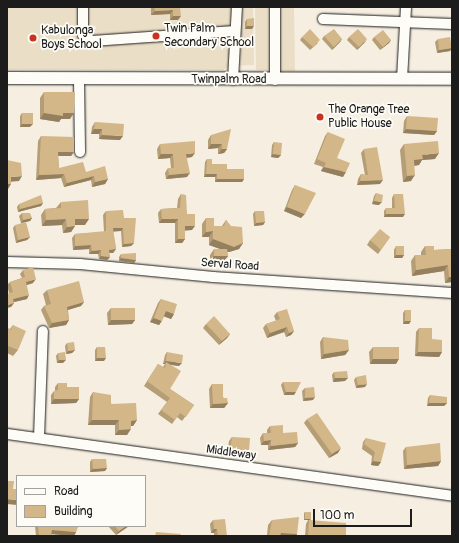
<!DOCTYPE html>
<style>
body{margin:0}
#map{position:relative;width:459px;height:543px;overflow:hidden;background:#f5eee1;font-family:Pangolin,sans-serif}
div>[style]{position:absolute}
[style*='--x']{left:calc(var(--x)*1px);top:calc(var(--y)*1px);width:calc(var(--w)*1px);rotate:calc(var(--a)*1deg)}
.built>*{inset:0;background:#ebdec6}
.roads{filter:drop-shadow(0 0 1px #1c1c1c) drop-shadow(0 0 1px #1c1c1c)}
.minor>*{height:10px;margin:-5px;padding:0 5px;transform-origin:5px;border-radius:5px;background:#fdfcf7}
.major>*{height:12px;margin:-6px;padding:0 6px;transform-origin:6px;border-radius:6px;background:#fdfcf7}
.wall>*{inset:0;background:#b59d75}
.shaded-wall>*{inset:0;background:#94805f}
.building>*{inset:0;background:#d3b788}
.dots>*{width:11px;height:11px;translate:-50% -50%;box-sizing:border-box;border:2px solid #fdfcf7;border-radius:50%}
span{translate:-50% -50%;white-space:nowrap;text-align:center;line-height:1.15;-webkit-text-stroke:3.5px #fdfcf7;paint-order:stroke}
.poi-label{font-size:12px;color:#1c1c1c}
.left{translate:0 -50%;text-align:left}
.street-label{font-size:12px;color:#1c1c1c}
.frame{position:absolute;inset:0;border:8px solid #1c1c1c;pointer-events:none}
.legend{position:absolute;left:16px;top:475px;width:130px;height:52px;box-sizing:border-box;background:#fdfcf7;border:1px solid #a3a29f;margin:0;padding:5px 7px;list-style:none;font-size:12px;color:#1c1c1c}
.legend li{display:flex;align-items:center;gap:8px;height:20px}
.legend b{width:20px;border:1px solid #a3a29f}
.scale{position:absolute;left:313px;top:509px;width:99px;height:18px;box-sizing:border-box;border:2px solid #1c1c1c;border-top:0;padding-left:5px;font-size:12px;line-height:14px;white-space:nowrap;color:#1c1c1c;-webkit-text-stroke:3px #fdfcf7;paint-order:stroke}
</style>
<div id="map">
<div class="built">
<div style="clip-path:polygon(7px 7px,253px 7px,254px 65px,229px 66px,223px 70px,7px 70px)"></div>
<div style="clip-path:polygon(255px 7px,294px 7px,295px 71px,256px 70px)"></div>
</div>
<div class="roads">
<div class="minor">
<div style="--x:83;--y:7;--w:28;--a:90"></div>
<div style="--x:83;--y:35;--w:11;--a:34"></div>
<div style="--x:92;--y:41;--w:143;--a:-4"></div>
<div style="--x:323;--y:19;--w:129;--a:2.2"></div>
<div style="--x:79;--y:79;--w:73;--a:89.2"></div>
<div style="--x:402;--y:79;--w:72;--a:-86.8"></div>
<div style="--x:233;--y:80;--w:73;--a:-86.9"></div>
<div style="--x:275;--y:80;--w:73;--a:-90"></div>
<div style="--x:7;--y:262;--w:73;--a:1.6"></div>
<div style="--x:80;--y:264;--w:134;--a:5.6"></div>
<div style="--x:213;--y:277;--w:240;--a:3.8"></div>
<div style="--x:7;--y:434;--w:449;--a:7.9"></div>
<div style="--x:39;--y:438;--w:107;--a:-87.9"></div>
</div>
<div class="major">
<div style="--x:7;--y:78;--w:445;--a:0.1"></div>
</div>
</div>
<div class="wall">
<div style="clip-path:polygon(151px 7px,180px 7px,178px 20px,170px 20px,170px 14px,151px 15px)"></div>
<div style="clip-path:polygon(247px 19px,252px 29px,245px 29px,245px 22px)"></div>
<div style="clip-path:polygon(324px 36px,342px 39px,340px 42px,332px 50px,322px 39px)"></div>
<div style="clip-path:polygon(302px 37px,318px 43px,310px 50px,300px 40px)"></div>
<div style="clip-path:polygon(349px 37px,365px 42px,357px 50px,347px 40px)"></div>
<div style="clip-path:polygon(374px 37px,391px 40px,389px 43px,380px 50px,372px 40px)"></div>
<div style="clip-path:polygon(438px 39px,452px 48px,450px 51px,437px 53px,435px 42px)"></div>
<div style="clip-path:polygon(44px 92px,70px 119px,61px 119px,59px 122px,40px 119px,40px 98px)"></div>
<div style="clip-path:polygon(22px 113px,30px 127px,20px 127px,20px 116px)"></div>
<div style="clip-path:polygon(407px 116px,437px 131px,434px 135px,403px 133px,404px 121px)"></div>
<div style="clip-path:polygon(95px 122px,120px 140px,99px 139px,99px 134px,91px 134px,92px 127px)"></div>
<div style="clip-path:polygon(328px 132px,337px 158px,343px 177px,321px 171px,323px 167px,314px 164px,325px 136px)"></div>
<div style="clip-path:polygon(211px 135px,227px 149px,224px 153px,218px 154px,218px 148px,208px 149px,208px 140px)"></div>
<div style="clip-path:polygon(41px 136px,74px 152px,71px 156px,58px 156px,59px 168px,86px 172px,108px 179px,105px 184px,92px 187px,91px 180px,64px 187px,61px 178px,36px 180px,38px 141px)"></div>
<div style="clip-path:polygon(274px 142px,281px 155px,278px 158px,271px 157px,272px 145px)"></div>
<div style="clip-path:polygon(160px 144px,192px 157px,187px 158px,187px 177px,166px 179px,165px 173px,168px 168px,171px 168px,170px 158px,158px 159px,157px 149px)"></div>
<div style="clip-path:polygon(404px 144px,435px 159px,422px 160px,419px 165px,414px 166px,411px 181px,403px 182px,400px 150px)"></div>
<div style="clip-path:polygon(364px 149px,380px 184px,357px 185px,358px 179px,361px 174px,365px 175px,361px 153px)"></div>
<div style="clip-path:polygon(207px 159px,212px 164px,227px 169px,244px 179px,242px 182px,215px 182px,215px 177px,204px 177px,205px 162px)"></div>
<div style="clip-path:polygon(295px 185px,301px 218px,284px 211px,292px 190px)"></div>
<div style="clip-path:polygon(376px 193px,379px 205px,372px 204px,374px 196px)"></div>
<div style="clip-path:polygon(181px 194px,192px 230px,185px 230px,185px 239px,182px 243px,175px 243px,175px 223px,159px 223px,158px 213px,161px 209px,177px 208px,178px 199px)"></div>
<div style="clip-path:polygon(394px 194px,403px 217px,384px 217px,384px 211px,386px 208px,392px 208px,392px 198px)"></div>
<div style="clip-path:polygon(61px 202px,85px 225px,75px 225px,75px 226px,71px 232px,63px 233px,62px 225px,42px 226px,41px 215px,45px 209px,56px 208px)"></div>
<div style="clip-path:polygon(43px 203px,41px 206px,18px 212px,17px 207px,19px 204px)"></div>
<div style="clip-path:polygon(106px 211px,124px 218px,134px 243px,131px 246px,122px 247px,121px 231px,113px 231px,116px 249px,113px 253px,109px 253px,110px 257px,107px 260px,99px 259px,98px 254px,89px 254px,89px 249px,73px 250px,72px 238px,75px 234px,104px 232px,103px 215px)"></div>
<div style="clip-path:polygon(255px 211px,265px 222px,263px 225px,254px 226px,253px 214px)"></div>
<div style="clip-path:polygon(22px 213px,32px 218px,30px 221px,21px 223px,19px 216px)"></div>
<div style="clip-path:polygon(206px 218px,214px 226px,222px 226px,226px 220px,243px 243px,239px 249px,229px 252px,227px 252px,228px 256px,223px 262px,210px 262px,210px 255px,214px 249px,220px 249px,209px 245px,209px 237px,202px 237px,202px 224px)"></div>
<div style="clip-path:polygon(15px 225px,30px 237px,27px 240px,16px 243px,13px 228px)"></div>
<div style="clip-path:polygon(390px 237px,378px 254px,367px 245px,370px 240px)"></div>
<div style="clip-path:polygon(396px 246px,404px 255px,402px 258px,394px 258px,394px 250px)"></div>
<div style="clip-path:polygon(425px 246px,434px 250px,452px 249px,452px 282px,445px 283px,444px 271px,412px 276px,411px 261px,415px 255px,421px 255px,421px 252px)"></div>
<div style="clip-path:polygon(121px 254px,136px 260px,134px 263px,119px 261px,119px 257px)"></div>
<div style="clip-path:polygon(23px 270px,33px 283px,27px 285px,27px 299px,14px 302px,14px 303px,11px 307px,9px 293px,7px 285px,10px 282px,22px 278px,20px 274px)"></div>
<div style="clip-path:polygon(47px 290px,84px 302px,81px 306px,68px 310px,69px 320px,66px 325px,49px 328px,41px 310px,44px 306px,46px 305px,43px 294px)"></div>
<div style="clip-path:polygon(161px 299px,174px 314px,171px 319px,164px 316px,159px 325px,150px 322px,158px 303px)"></div>
<div style="clip-path:polygon(111px 308px,135px 320px,132px 324px,108px 325px,107px 313px)"></div>
<div style="clip-path:polygon(405px 310px,409px 324px,403px 324px,403px 313px)"></div>
<div style="clip-path:polygon(277px 312px,294px 331px,291px 335px,286px 337px,284px 332px,267px 338px,263px 328px,266px 324px,276px 321px,274px 316px)"></div>
<div style="clip-path:polygon(206px 324px,230px 334px,227px 338px,219px 345px,203px 328px)"></div>
<div style="clip-path:polygon(13px 325px,18px 350px,13px 356px,7px 353px,7px 328px,10px 329px)"></div>
<div style="clip-path:polygon(419px 328px,442px 352px,439px 357px,415px 356px,416px 332px)"></div>
<div style="clip-path:polygon(323px 337px,349px 350px,345px 355px,321px 359px,320px 342px)"></div>
<div style="clip-path:polygon(67px 343px,75px 350px,72px 353px,66px 354px,65px 346px)"></div>
<div style="clip-path:polygon(97px 347px,104px 361px,95px 361px,95px 350px)"></div>
<div style="clip-path:polygon(373px 347px,396px 364px,370px 364px,369px 352px)"></div>
<div style="clip-path:polygon(167px 352px,179px 366px,171px 365px,170px 389px,194px 405px,182px 421px,177px 417px,172px 424px,158px 414px,167px 402px,144px 386px,158px 364px,163px 367px,165px 364px,163px 364px,165px 355px)"></div>
<div style="clip-path:polygon(58px 353px,63px 363px,57px 363px,56px 356px)"></div>
<div style="clip-path:polygon(334px 372px,345px 381px,333px 382px,332px 375px)"></div>
<div style="clip-path:polygon(356px 377px,365px 387px,356px 388px,354px 380px)"></div>
<div style="clip-path:polygon(283px 382px,294px 395px,284px 395px,281px 385px)"></div>
<div style="clip-path:polygon(58px 383px,67px 387px,79px 399px,76px 403px,51px 404px,51px 395px,54px 391px,55px 391px,55px 387px)"></div>
<div style="clip-path:polygon(212px 384px,228px 403px,224px 408px,210px 408px,209px 389px)"></div>
<div style="clip-path:polygon(305px 388px,313px 400px,303px 401px,302px 391px)"></div>
<div style="clip-path:polygon(93px 392px,137px 420px,133px 426px,131px 426px,127px 435px,115px 435px,115px 425px,88px 425px,90px 397px)"></div>
<div style="clip-path:polygon(430px 395px,447px 403px,444px 406px,427px 406px,428px 398px)"></div>
<div style="clip-path:polygon(307px 419px,338px 453px,329px 458px,304px 423px)"></div>
<div style="clip-path:polygon(270px 426px,283px 433px,298px 443px,295px 447px,268px 450px,268px 445px,261px 445px,260px 438px,263px 433px,267px 433px,267px 430px)"></div>
<div style="clip-path:polygon(232px 437px,249px 451px,246px 455px,227px 454px,229px 441px)"></div>
<div style="clip-path:polygon(366px 438px,381px 462px,378px 466px,371px 465px,372px 456px,362px 449px,363px 442px)"></div>
<div style="clip-path:polygon(406px 447px,441px 461px,438px 466px,404px 469px,403px 451px)"></div>
<div style="clip-path:polygon(92px 459px,107px 468px,105px 471px,90px 472px,90px 462px)"></div>
<div style="clip-path:polygon(305px 512px,310px 520px,346px 536px,305px 536px,306px 524px,308px 520px,304px 520px,304px 513px)"></div>
<div style="clip-path:polygon(213px 520px,227px 536px,214px 536px,214px 533px,211px 533px,210px 524px)"></div>
<div style="clip-path:polygon(272px 520px,297px 534px,296px 536px,267px 536px,268px 525px)"></div>
<div style="clip-path:polygon(35px 526px,78px 526px,76px 532px,74px 536px,52px 534px,51px 536px,36px 536px)"></div>
<div style="clip-path:polygon(108px 526px,129px 526px,116px 535px)"></div>
</div>
<div class="shaded-wall">
<div style="clip-path:polygon(173px 10px,170px 14px,151px 15px,155px 11px)"></div>
<div style="clip-path:polygon(173px 16px,181px 16px,178px 20px,170px 20px)"></div>
<div style="clip-path:polygon(247px 26px,254px 26px,252px 29px,245px 29px)"></div>
<div style="clip-path:polygon(342px 39px,340px 42px,332px 50px,334px 47px)"></div>
<div style="clip-path:polygon(367px 39px,365px 42px,357px 50px,359px 47px)"></div>
<div style="clip-path:polygon(391px 40px,389px 43px,380px 50px,383px 47px)"></div>
<div style="clip-path:polygon(452px 48px,450px 51px,437px 53px,439px 50px)"></div>
<div style="clip-path:polygon(44px 113px,74px 113px,70px 119px,61px 119px,59px 122px,40px 119px)"></div>
<div style="clip-path:polygon(22px 124px,33px 124px,30px 127px,20px 127px)"></div>
<div style="clip-path:polygon(94px 129px,102px 129px,99px 134px,91px 134px)"></div>
<div style="clip-path:polygon(406px 129px,437px 131px,434px 135px,403px 133px)"></div>
<div style="clip-path:polygon(102px 135px,123px 136px,120px 140px,99px 139px)"></div>
<div style="clip-path:polygon(211px 144px,222px 144px,218px 148px,208px 149px)"></div>
<div style="clip-path:polygon(222px 149px,227px 149px,224px 153px,218px 154px)"></div>
<div style="clip-path:polygon(58px 152px,74px 152px,71px 156px,55px 156px)"></div>
<div style="clip-path:polygon(195px 153px,192px 157px,183px 158px,186px 154px)"></div>
<div style="clip-path:polygon(439px 153px,435px 159px,422px 160px,419px 165px,410px 166px,414px 160px,422px 155px)"></div>
<div style="clip-path:polygon(161px 154px,173px 154px,170px 158px,158px 159px)"></div>
<div style="clip-path:polygon(273px 154px,281px 155px,278px 158px,271px 157px)"></div>
<div style="clip-path:polygon(324px 167px,346px 172px,343px 177px,321px 171px)"></div>
<div style="clip-path:polygon(190px 173px,187px 177px,166px 179px,169px 175px)"></div>
<div style="clip-path:polygon(64px 174px,61px 178px,36px 180px,39px 175px)"></div>
<div style="clip-path:polygon(206px 174px,217px 174px,215px 177px,204px 177px)"></div>
<div style="clip-path:polygon(415px 175px,411px 181px,403px 182px,407px 176px)"></div>
<div style="clip-path:polygon(22px 176px,19px 181px,8px 182px,11px 177px)"></div>
<div style="clip-path:polygon(94px 176px,91px 180px,64px 187px,67px 183px)"></div>
<div style="clip-path:polygon(108px 179px,105px 184px,92px 187px,95px 182px)"></div>
<div style="clip-path:polygon(217px 179px,244px 179px,242px 182px,215px 182px)"></div>
<div style="clip-path:polygon(383px 180px,380px 184px,357px 185px,360px 181px)"></div>
<div style="clip-path:polygon(7px 184px,11px 184px,8px 189px,7px 189px)"></div>
<div style="clip-path:polygon(374px 201px,382px 202px,379px 205px,372px 204px)"></div>
<div style="clip-path:polygon(43px 203px,41px 206px,18px 212px,20px 209px)"></div>
<div style="clip-path:polygon(287px 207px,305px 214px,301px 218px,284px 211px)"></div>
<div style="clip-path:polygon(386px 214px,405px 214px,403px 217px,384px 217px)"></div>
<div style="clip-path:polygon(32px 218px,30px 221px,21px 223px,23px 220px)"></div>
<div style="clip-path:polygon(66px 219px,62px 225px,42px 226px,46px 220px)"></div>
<div style="clip-path:polygon(75px 219px,89px 219px,85px 225px,70px 225px)"></div>
<div style="clip-path:polygon(162px 219px,178px 219px,175px 223px,159px 223px)"></div>
<div style="clip-path:polygon(265px 222px,263px 225px,254px 226px,256px 223px)"></div>
<div style="clip-path:polygon(75px 226px,71px 232px,63px 233px,67px 227px)"></div>
<div style="clip-path:polygon(185px 226px,195px 226px,192px 230px,182px 231px)"></div>
<div style="clip-path:polygon(113px 228px,123px 228px,121px 231px,110px 232px)"></div>
<div style="clip-path:polygon(213px 231px,209px 237px,202px 237px,206px 232px)"></div>
<div style="clip-path:polygon(30px 237px,27px 240px,16px 243px,18px 240px)"></div>
<div style="clip-path:polygon(178px 239px,185px 239px,182px 243px,175px 243px)"></div>
<div style="clip-path:polygon(213px 239px,243px 243px,239px 249px,229px 252px,209px 245px)"></div>
<div style="clip-path:polygon(134px 243px,131px 246px,122px 247px,124px 244px)"></div>
<div style="clip-path:polygon(91px 245px,89px 249px,73px 250px,75px 246px)"></div>
<div style="clip-path:polygon(116px 249px,113px 253px,107px 253px,109px 250px)"></div>
<div style="clip-path:polygon(101px 250px,98px 254px,89px 254px,92px 251px)"></div>
<div style="clip-path:polygon(396px 255px,404px 255px,402px 258px,394px 258px)"></div>
<div style="clip-path:polygon(101px 256px,110px 257px,107px 260px,99px 259px)"></div>
<div style="clip-path:polygon(214px 256px,228px 256px,223px 262px,210px 262px)"></div>
<div style="clip-path:polygon(121px 258px,136px 260px,134px 263px,119px 261px)"></div>
<div style="clip-path:polygon(448px 265px,444px 271px,412px 276px,416px 270px)"></div>
<div style="clip-path:polygon(449px 277px,452px 277px,452px 282px,445px 283px)"></div>
<div style="clip-path:polygon(36px 279px,33px 283px,23px 286px,26px 282px)"></div>
<div style="clip-path:polygon(29px 295px,27px 299px,10px 303px,13px 299px)"></div>
<div style="clip-path:polygon(84px 302px,81px 306px,64px 311px,67px 307px)"></div>
<div style="clip-path:polygon(14px 303px,11px 307px,7px 308px,7px 305px)"></div>
<div style="clip-path:polygon(166px 311px,174px 314px,171px 319px,163px 316px)"></div>
<div style="clip-path:polygon(154px 318px,162px 321px,159px 325px,150px 322px)"></div>
<div style="clip-path:polygon(69px 320px,66px 325px,49px 328px,52px 323px)"></div>
<div style="clip-path:polygon(111px 320px,135px 320px,132px 324px,108px 325px)"></div>
<div style="clip-path:polygon(405px 321px,411px 321px,409px 324px,403px 324px)"></div>
<div style="clip-path:polygon(287px 327px,284px 332px,267px 338px,270px 333px)"></div>
<div style="clip-path:polygon(294px 331px,291px 335px,286px 337px,289px 333px)"></div>
<div style="clip-path:polygon(230px 334px,227px 338px,219px 345px,222px 341px)"></div>
<div style="clip-path:polygon(75px 350px,72px 353px,66px 354px,68px 351px)"></div>
<div style="clip-path:polygon(349px 350px,345px 355px,321px 359px,324px 354px)"></div>
<div style="clip-path:polygon(418px 352px,442px 352px,439px 357px,415px 356px)"></div>
<div style="clip-path:polygon(97px 358px,106px 358px,104px 361px,95px 361px)"></div>
<div style="clip-path:polygon(373px 359px,399px 359px,396px 364px,370px 364px)"></div>
<div style="clip-path:polygon(59px 360px,66px 360px,63px 363px,57px 363px)"></div>
<div style="clip-path:polygon(166px 361px,182px 363px,179px 366px,166px 364px,166px 362px,165px 364px,163px 364px)"></div>
<div style="clip-path:polygon(335px 378px,348px 378px,345px 381px,333px 382px)"></div>
<div style="clip-path:polygon(367px 384px,365px 387px,356px 388px,358px 385px)"></div>
<div style="clip-path:polygon(286px 392px,296px 392px,294px 395px,284px 395px)"></div>
<div style="clip-path:polygon(315px 397px,313px 400px,303px 401px,305px 398px)"></div>
<div style="clip-path:polygon(54px 399px,79px 399px,76px 403px,51px 404px)"></div>
<div style="clip-path:polygon(228px 403px,224px 408px,210px 408px,213px 404px)"></div>
<div style="clip-path:polygon(429px 403px,447px 403px,444px 406px,427px 406px)"></div>
<div style="clip-path:polygon(92px 420px,119px 420px,115px 425px,88px 425px)"></div>
<div style="clip-path:polygon(137px 420px,133px 426px,127px 426px,131px 421px)"></div>
<div style="clip-path:polygon(131px 429px,127px 435px,115px 435px,119px 430px)"></div>
<div style="clip-path:polygon(271px 440px,268px 445px,261px 445px,264px 441px)"></div>
<div style="clip-path:polygon(298px 443px,295px 447px,268px 450px,271px 446px)"></div>
<div style="clip-path:polygon(341px 448px,338px 453px,329px 458px,332px 454px)"></div>
<div style="clip-path:polygon(230px 450px,249px 451px,246px 455px,227px 454px)"></div>
<div style="clip-path:polygon(373px 461px,381px 462px,378px 466px,371px 465px)"></div>
<div style="clip-path:polygon(441px 461px,438px 466px,404px 469px,407px 465px)"></div>
<div style="clip-path:polygon(107px 468px,105px 471px,90px 472px,93px 469px)"></div>
<div style="clip-path:polygon(7px 499px,17px 500px,17px 505px,7px 504px)"></div>
<div style="clip-path:polygon(305px 519px,311px 519px,310px 520px,304px 520px)"></div>
<div style="clip-path:polygon(126px 526px,129px 526px,116px 535px,119px 531px)"></div>
<div style="clip-path:polygon(214px 529px,217px 529px,214px 533px,211px 533px)"></div>
<div style="clip-path:polygon(52px 530px,76px 532px,74px 536px,49px 534px)"></div>
<div style="clip-path:polygon(281px 533px,297px 534px,296px 536px,278px 536px)"></div>
</div>
<div class="building">
<div style="clip-path:polygon(154px 7px,180px 7px,181px 16px,173px 16px,173px 10px,155px 11px)"></div>
<div style="clip-path:polygon(254px 18px,254px 26px,247px 26px,247px 19px)"></div>
<div style="clip-path:polygon(310px 29px,320px 40px,313px 47px,302px 37px)"></div>
<div style="clip-path:polygon(334px 29px,342px 39px,334px 47px,324px 36px)"></div>
<div style="clip-path:polygon(358px 29px,367px 39px,359px 47px,349px 37px)"></div>
<div style="clip-path:polygon(383px 30px,391px 40px,383px 47px,374px 37px)"></div>
<div style="clip-path:polygon(450px 37px,452px 48px,439px 50px,438px 39px)"></div>
<div style="clip-path:polygon(44px 92px,75px 92px,74px 113px,63px 113px,63px 116px,44px 113px)"></div>
<div style="clip-path:polygon(22px 113px,33px 113px,33px 124px,22px 124px)"></div>
<div style="clip-path:polygon(407px 116px,438px 118px,437px 131px,406px 129px)"></div>
<div style="clip-path:polygon(95px 122px,124px 124px,123px 136px,102px 135px,102px 129px,94px 129px)"></div>
<div style="clip-path:polygon(231px 129px,227px 149px,222px 149px,222px 144px,211px 144px,211px 135px)"></div>
<div style="clip-path:polygon(328px 132px,345px 139px,337px 158px,350px 163px,346px 172px,324px 167px,326px 163px,317px 159px)"></div>
<div style="clip-path:polygon(41px 136px,74px 137px,74px 152px,58px 152px,59px 168px,83px 162px,86px 172px,105px 166px,108px 179px,95px 182px,94px 176px,67px 183px,64px 174px,39px 175px)"></div>
<div style="clip-path:polygon(195px 141px,195px 153px,186px 154px,190px 173px,169px 175px,168px 168px,174px 168px,173px 154px,161px 154px,160px 144px)"></div>
<div style="clip-path:polygon(438px 141px,439px 153px,422px 155px,423px 159px,414px 160px,415px 175px,407px 176px,404px 144px)"></div>
<div style="clip-path:polygon(274px 142px,282px 143px,281px 155px,273px 154px)"></div>
<div style="clip-path:polygon(377px 147px,383px 180px,360px 181px,361px 174px,368px 175px,364px 149px)"></div>
<div style="clip-path:polygon(7px 158px,7px 160px,21px 163px,22px 176px,11px 177px,11px 184px,7px 184px)"></div>
<div style="clip-path:polygon(207px 159px,212px 159px,212px 164px,227px 164px,227px 169px,244px 169px,244px 179px,217px 179px,217px 174px,206px 174px)"></div>
<div style="clip-path:polygon(295px 185px,316px 193px,305px 214px,287px 207px)"></div>
<div style="clip-path:polygon(376px 193px,383px 195px,382px 202px,374px 201px)"></div>
<div style="clip-path:polygon(181px 194px,186px 195px,187px 214px,195px 214px,195px 226px,185px 226px,185px 239px,178px 239px,178px 219px,162px 219px,161px 209px,180px 208px)"></div>
<div style="clip-path:polygon(394px 194px,403px 194px,405px 214px,386px 214px,386px 208px,395px 208px)"></div>
<div style="clip-path:polygon(41px 195px,43px 203px,20px 209px,19px 204px)"></div>
<div style="clip-path:polygon(88px 200px,89px 219px,75px 219px,75px 226px,67px 227px,66px 219px,46px 220px,45px 209px,61px 208px,61px 202px)"></div>
<div style="clip-path:polygon(123px 210px,124px 218px,136px 218px,134px 243px,124px 244px,123px 228px,113px 228px,116px 249px,109px 250px,110px 257px,101px 256px,101px 250px,92px 251px,91px 245px,75px 246px,75px 234px,106px 231px,106px 211px)"></div>
<div style="clip-path:polygon(255px 211px,264px 211px,265px 222px,256px 223px)"></div>
<div style="clip-path:polygon(22px 213px,30px 213px,32px 218px,23px 220px)"></div>
<div style="clip-path:polygon(206px 218px,214px 218px,214px 226px,224px 226px,226px 220px,231px 226px,242px 227px,243px 243px,234px 247px,213px 239px,213px 231px,206px 232px)"></div>
<div style="clip-path:polygon(26px 222px,30px 237px,18px 240px,15px 225px)"></div>
<div style="clip-path:polygon(380px 229px,390px 237px,381px 250px,370px 240px)"></div>
<div style="clip-path:polygon(396px 246px,404px 246px,404px 255px,396px 255px)"></div>
<div style="clip-path:polygon(425px 246px,434px 246px,434px 250px,452px 249px,452px 277px,449px 277px,448px 265px,416px 270px,415px 255px,426px 255px)"></div>
<div style="clip-path:polygon(214px 249px,227px 249px,228px 256px,214px 256px)"></div>
<div style="clip-path:polygon(136px 253px,136px 260px,121px 258px,121px 254px)"></div>
<div style="clip-path:polygon(33px 267px,36px 279px,26px 282px,29px 295px,13px 299px,14px 303px,7px 305px,7px 294px,13px 292px,10px 282px,25px 277px,23px 270px)"></div>
<div style="clip-path:polygon(79px 281px,84px 302px,67px 307px,69px 320px,52px 323px,44px 306px,51px 304px,47px 290px)"></div>
<div style="clip-path:polygon(161px 299px,177px 304px,174px 314px,166px 311px,162px 321px,154px 318px)"></div>
<div style="clip-path:polygon(111px 308px,135px 308px,135px 320px,111px 320px)"></div>
<div style="clip-path:polygon(287px 309px,294px 331px,289px 333px,287px 327px,270px 333px,266px 324px,280px 319px,277px 312px)"></div>
<div style="clip-path:polygon(405px 310px,411px 310px,411px 321px,405px 321px)"></div>
<div style="clip-path:polygon(214px 316px,230px 334px,222px 341px,206px 324px)"></div>
<div style="clip-path:polygon(13px 325px,26px 331px,18px 350px,8px 346px,7px 348px,7px 328px,11px 330px)"></div>
<div style="clip-path:polygon(419px 328px,432px 328px,432px 339px,442px 340px,442px 352px,418px 352px)"></div>
<div style="clip-path:polygon(323px 337px,348px 340px,349px 350px,324px 354px)"></div>
<div style="clip-path:polygon(74px 342px,75px 350px,68px 351px,67px 343px)"></div>
<div style="clip-path:polygon(97px 347px,105px 347px,106px 358px,97px 358px)"></div>
<div style="clip-path:polygon(373px 347px,399px 347px,399px 359px,373px 359px)"></div>
<div style="clip-path:polygon(65px 352px,66px 360px,59px 360px,58px 353px)"></div>
<div style="clip-path:polygon(167px 352px,183px 355px,182px 363px,166px 361px)"></div>
<div style="clip-path:polygon(166px 362px,181px 371px,170px 389px,194px 405px,186px 417px,180px 413px,175px 420px,161px 410px,170px 398px,147px 381px,158px 364px,165px 368px)"></div>
<div style="clip-path:polygon(347px 371px,348px 378px,335px 378px,334px 372px)"></div>
<div style="clip-path:polygon(366px 375px,367px 384px,358px 385px,356px 377px)"></div>
<div style="clip-path:polygon(283px 382px,301px 382px,296px 392px,286px 392px)"></div>
<div style="clip-path:polygon(58px 383px,67px 383px,67px 387px,79px 387px,79px 399px,54px 399px,54px 391px,58px 390px)"></div>
<div style="clip-path:polygon(212px 384px,223px 384px,223px 398px,227px 398px,228px 403px,213px 404px)"></div>
<div style="clip-path:polygon(314px 387px,315px 397px,305px 398px,305px 388px)"></div>
<div style="clip-path:polygon(93px 392px,111px 395px,111px 404px,136px 403px,137px 420px,131px 421px,131px 429px,119px 430px,119px 420px,92px 420px)"></div>
<div style="clip-path:polygon(430px 395px,447px 397px,447px 403px,429px 403px)"></div>
<div style="clip-path:polygon(317px 413px,341px 448px,332px 454px,307px 419px)"></div>
<div style="clip-path:polygon(283px 425px,283px 433px,297px 432px,298px 443px,271px 446px,271px 440px,264px 441px,263px 433px,271px 433px,270px 426px)"></div>
<div style="clip-path:polygon(232px 437px,250px 438px,249px 451px,230px 450px)"></div>
<div style="clip-path:polygon(366px 438px,386px 443px,381px 462px,373px 461px,375px 452px,364px 444px)"></div>
<div style="clip-path:polygon(440px 443px,441px 461px,407px 465px,406px 447px)"></div>
<div style="clip-path:polygon(92px 459px,106px 459px,107px 468px,93px 469px)"></div>
<div style="clip-path:polygon(7px 481px,14px 481px,13px 489px,17px 489px,17px 500px,7px 499px)"></div>
<div style="clip-path:polygon(305px 512px,311px 512px,311px 519px,305px 519px)"></div>
<div style="clip-path:polygon(299px 517px,297px 534px,281px 533px,280px 536px,269px 536px,272px 520px)"></div>
<div style="clip-path:polygon(225px 519px,227px 536px,218px 536px,217px 529px,214px 529px,213px 520px)"></div>
<div style="clip-path:polygon(309px 520px,346px 523px,346px 536px,308px 536px)"></div>
<div style="clip-path:polygon(38px 526px,78px 526px,76px 532px,52px 530px,51px 536px,39px 536px)"></div>
<div style="clip-path:polygon(115px 526px,126px 526px,119px 531px)"></div>
<div style="clip-path:polygon(156px 532px,181px 534px,180px 536px,155px 536px)"></div>
</div>
<div class="dots">
<div style="left:156px;top:36px;background:#c8321e"></div>
<div style="left:33px;top:38px;background:#c8321e"></div>
<div style="left:320px;top:117px;background:#c8321e"></div>
</div>
<div class="poi-label">
<span class="left" style="left:164px;top:36px">Twin Palm<br>Secondary School</span>
<span class="left" style="left:41px;top:38px">Kabulonga<br>Boys School</span>
<span class="left" style="left:328px;top:117px">The Orange Tree<br>Public House</span>
</div>
<div class="street-label">
<span style="left:229px;top:80px">Twinpalm Road</span>
<span style="left:230px;top:265px;rotate:4deg">Serval Road</span>
<span style="left:231px;top:453px;rotate:8deg">Middleway</span>
</div>
<div class="frame"></div>
<ul class="legend">
<li><b style="height:5px;background:#fdfcf7"></b>Road</li>
<li><b style="height:11px;background:#d3b788"></b>Building</li>
</ul>
<div class="scale">100 m</div>
</div>
